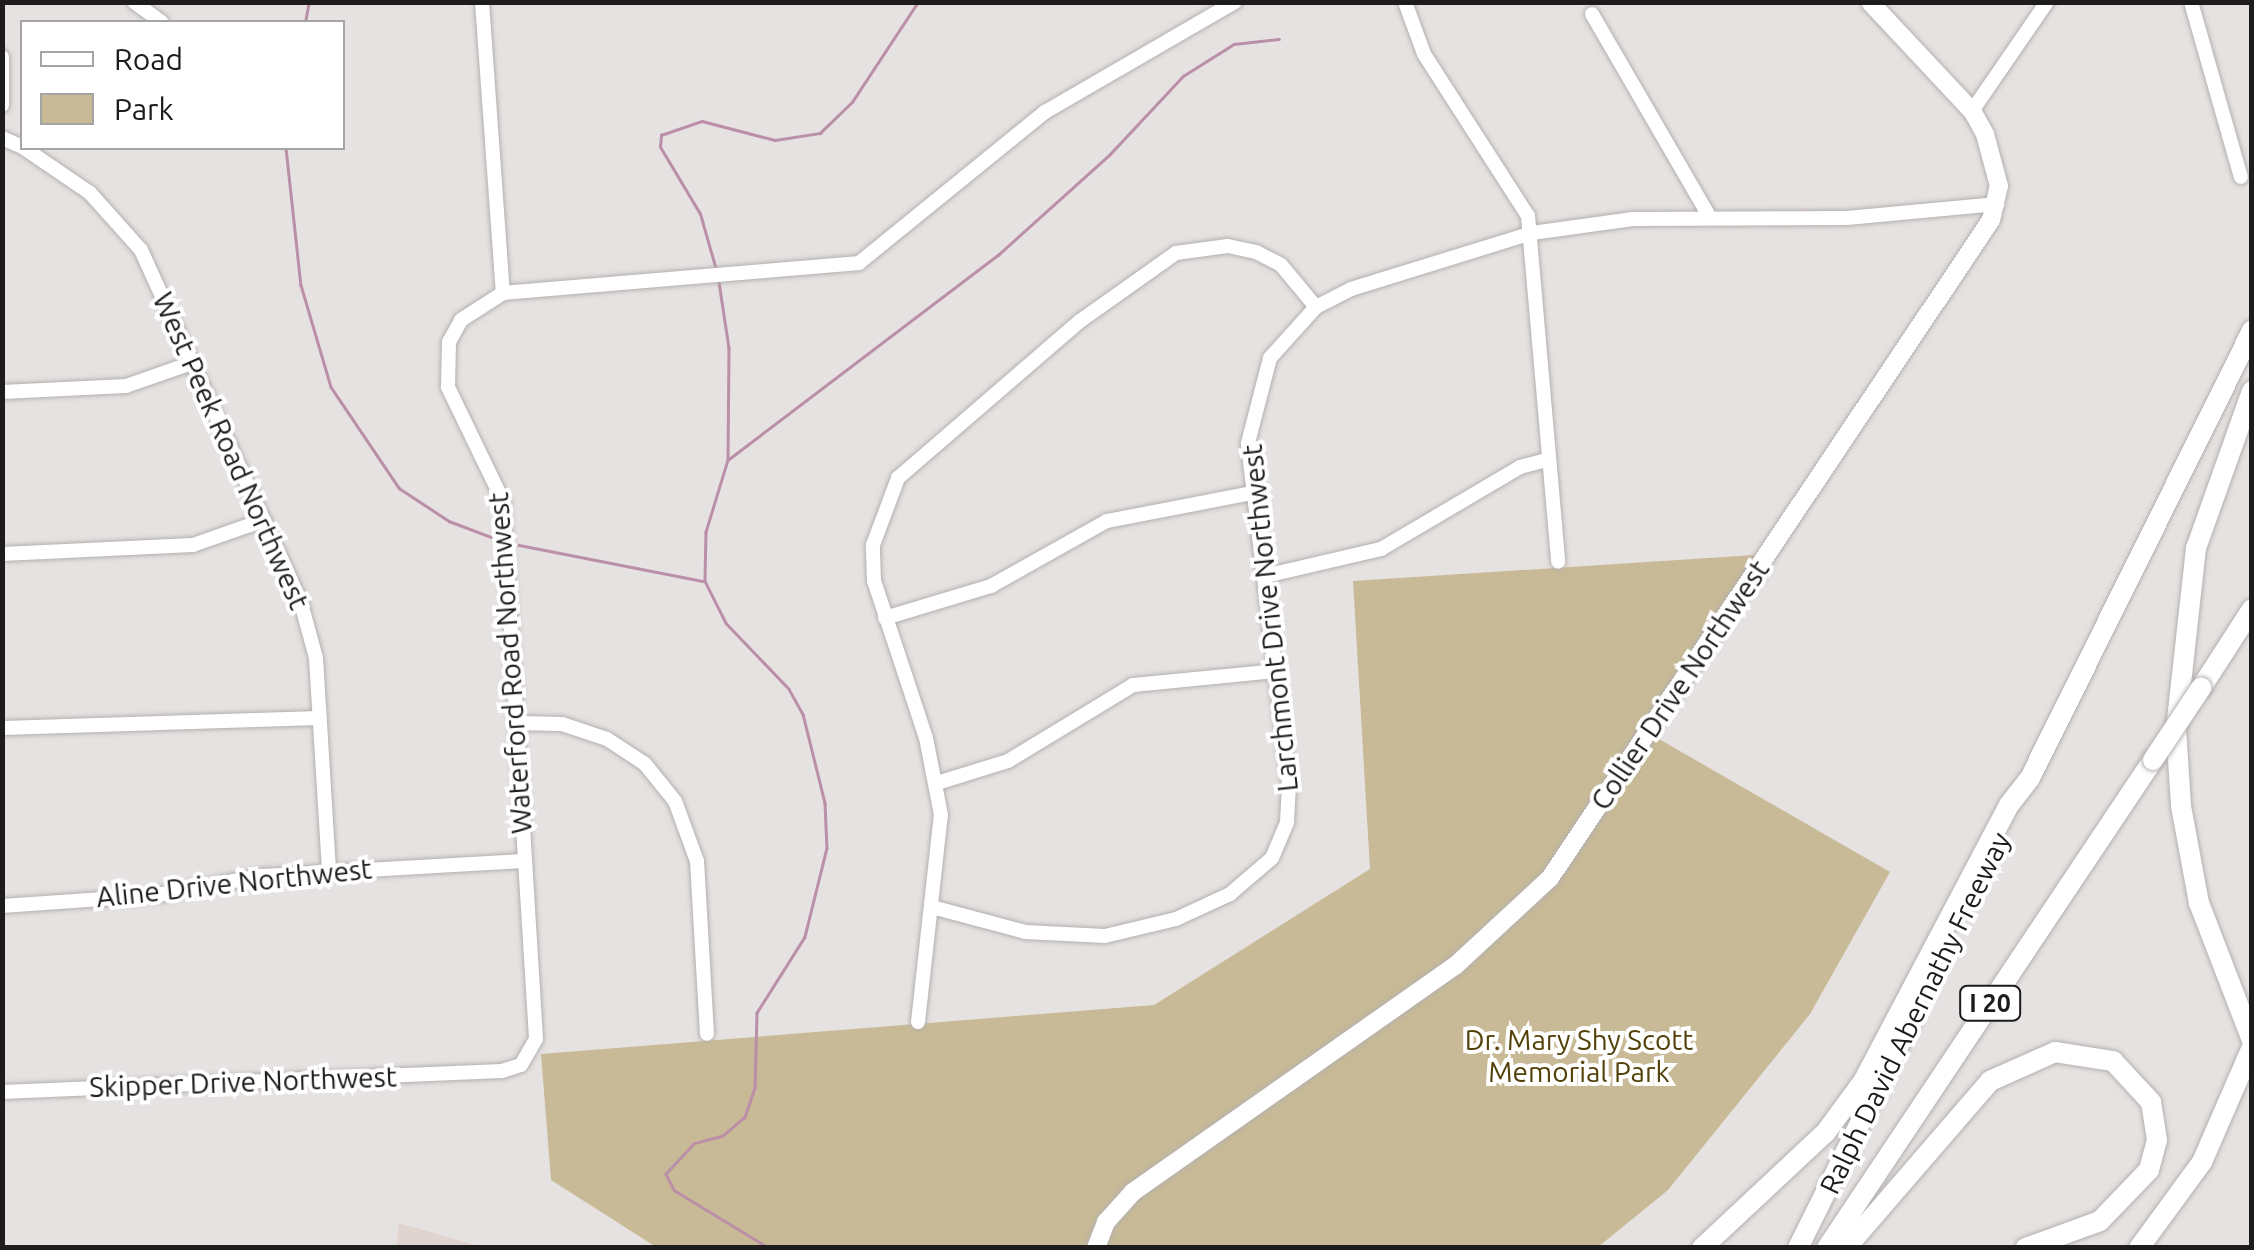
<!DOCTYPE html>
<style>
body{margin:0}
#map{position:relative;width:2254px;height:1250px;overflow:hidden;background:#e6e2e1;font-family:Ubuntu,sans-serif}
div>[style]{position:absolute}
[style*='--x']{left:calc(var(--x)*1px);top:calc(var(--y)*1px);width:calc(var(--w)*1px);rotate:calc(var(--a)*1deg)}
.built>*{inset:0;background:#e0d4d0}
.green>*{inset:0;background:#c8ba96}
.stream>*{height:2.5px;margin:-1.25px;padding:0 1.25px;transform-origin:1.25px;border-radius:1.25px;background:#ba8fa7}
.roads{filter:drop-shadow(0 0 2px #b4b0af) drop-shadow(0 0 2px #b4b0af)}
.minor>*{height:14px;margin:-7px;padding:0 7px;transform-origin:7px;border-radius:7px;background:#fff}
.major>*{height:18px;margin:-9px;padding:0 9px;transform-origin:9px;border-radius:9px;background:#fff}
.highway>*{height:20px;margin:-10px;padding:0 10px;transform-origin:10px;border-radius:10px;background:#fff}
.bridges{filter:drop-shadow(0 0 2px #b4b0af) drop-shadow(0 0 2px #b4b0af)}
.highway-bridge>*{height:20px;margin:-10px;padding:0 10px;transform-origin:10px;border-radius:10px;background:#fff}
span{translate:-50% -50%;white-space:nowrap;text-align:center;line-height:1.15;-webkit-text-stroke:8px #fff;paint-order:stroke}
.shield-label span{padding:2px 8px;background:#fff;border:2px solid;border-radius:8px;-webkit-text-stroke-width:0}
.shield-label{font-size:25px;color:#1d1b1b;font-weight:700}
.street-label{font-size:28px;color:#1d1b1b}
.park-label{font-size:28px;color:#524108}
.frame{position:absolute;inset:0;border:5px solid #1d1b1b;pointer-events:none}
.legend{position:absolute;left:20px;top:20px;width:325px;height:130px;box-sizing:border-box;background:#fff;border:2px solid #a5a4a4;margin:0;padding:12px 18px;list-style:none;font-size:30px;color:#1d1b1b}
.legend li{display:flex;align-items:center;gap:20px;height:50px}
.legend b{width:50px;border:2px solid #a5a4a4}
</style>
<div id="map">
<div class="built">
<div style="clip-path:polygon(399px 1223px,482px 1247px,396px 1247px)"></div>
</div>
<div class="green">
<div style="clip-path:polygon(1770px 554px,1652px 735px,1890px 872px,1810px 1014px,1668px 1190px,1598px 1247px,656px 1247px,551px 1180px,541px 1054px,1154px 1005px,1370px 869px,1353px 581px)"></div>
</div>
<div class="stream">
<div style="--x:305;--y:22;--w:20;--a:-79"></div>
<div style="--x:286;--y:148;--w:138;--a:83.8"></div>
<div style="--x:301;--y:285;--w:106;--a:73.6"></div>
<div style="--x:331;--y:387;--w:122;--a:56"></div>
<div style="--x:399;--y:488;--w:60;--a:33.4"></div>
<div style="--x:449;--y:521;--w:57;--a:20.7"></div>
<div style="--x:716;--y:270;--w:58;--a:-105.9"></div>
<div style="--x:700;--y:214;--w:78;--a:-120.8"></div>
<div style="--x:660;--y:147;--w:12;--a:-85"></div>
<div style="--x:661;--y:135;--w:43;--a:-18.9"></div>
<div style="--x:702;--y:121;--w:75;--a:14.6"></div>
<div style="--x:775;--y:140;--w:46;--a:-8.8"></div>
<div style="--x:820;--y:133;--w:45;--a:-44.1"></div>
<div style="--x:852;--y:102;--w:120;--a:-56.6"></div>
<div style="--x:719;--y:282;--w:67;--a:81.4"></div>
<div style="--x:729;--y:348;--w:112;--a:90.5"></div>
<div style="--x:728;--y:460;--w:75;--a:107"></div>
<div style="--x:706;--y:532;--w:49;--a:91.2"></div>
<div style="--x:705;--y:581;--w:47;--a:63.4"></div>
<div style="--x:726;--y:623;--w:91;--a:46.3"></div>
<div style="--x:789;--y:689;--w:29;--a:61"></div>
<div style="--x:803;--y:714;--w:92;--a:76.1"></div>
<div style="--x:825;--y:803;--w:45;--a:87.5"></div>
<div style="--x:827;--y:848;--w:92;--a:103.9"></div>
<div style="--x:805;--y:937;--w:90;--a:122.3"></div>
<div style="--x:757;--y:1013;--w:75;--a:91.5"></div>
<div style="--x:755;--y:1088;--w:31;--a:109"></div>
<div style="--x:745;--y:1117;--w:29;--a:139"></div>
<div style="--x:723;--y:1136;--w:30;--a:165"></div>
<div style="--x:694;--y:1144;--w:41;--a:133"></div>
<div style="--x:666;--y:1174;--w:18;--a:63"></div>
<div style="--x:674;--y:1190;--w:111;--a:31.4"></div>
<div style="--x:729;--y:459;--w:338;--a:-37.2"></div>
<div style="--x:998;--y:255;--w:151;--a:-42"></div>
<div style="--x:1110;--y:154;--w:107;--a:-46.9"></div>
<div style="--x:1183;--y:76;--w:60;--a:-32.1"></div>
<div style="--x:1234;--y:44;--w:45;--a:-6.3"></div>
<div style="--x:509;--y:543;--w:197;--a:11.1"></div>
</div>
<div class="roads">
<div class="minor">
<div style="--x:134;--y:2;--w:34;--a:36"></div>
<div style="--x:482;--y:2;--w:292;--a:85.9"></div>
<div style="--x:1405;--y:2;--w:55;--a:69.9"></div>
<div style="--x:1424;--y:54;--w:193;--a:57.3"></div>
<div style="--x:1528;--y:216;--w:347;--a:85"></div>
<div style="--x:2191;--y:2;--w:182;--a:74.1"></div>
<div style="--x:1592;--y:14;--w:233;--a:59.9"></div>
<div style="--x:2;--y:57;--w:48;--a:90"></div>
<div style="--x:1972;--y:111;--w:132;--a:-55.5"></div>
<div style="--x:2;--y:138;--w:22;--a:24"></div>
<div style="--x:24;--y:148;--w:80;--a:34.3"></div>
<div style="--x:90;--y:193;--w:76;--a:48.2"></div>
<div style="--x:141;--y:250;--w:388;--a:65.6"></div>
<div style="--x:301;--y:603;--w:57;--a:74.7"></div>
<div style="--x:316;--y:658;--w:212;--a:86.5"></div>
<div style="--x:2;--y:392;--w:124;--a:-2.8"></div>
<div style="--x:126;--y:386;--w:70;--a:-19.2"></div>
<div style="--x:2;--y:554;--w:191;--a:-2.7"></div>
<div style="--x:193;--y:545;--w:75;--a:-19.4"></div>
<div style="--x:1269;--y:575;--w:115;--a:-13.1"></div>
<div style="--x:1381;--y:549;--w:161;--a:-30.5"></div>
<div style="--x:1520;--y:467;--w:30;--a:-15"></div>
<div style="--x:885;--y:618;--w:111;--a:-16.8"></div>
<div style="--x:991;--y:586;--w:133;--a:-29.3"></div>
<div style="--x:1107;--y:521;--w:148;--a:-10.9"></div>
<div style="--x:517;--y:723;--w:45;--a:1.3"></div>
<div style="--x:562;--y:724;--w:47;--a:18.4"></div>
<div style="--x:607;--y:739;--w:45;--a:33.3"></div>
<div style="--x:645;--y:764;--w:48;--a:51"></div>
<div style="--x:675;--y:801;--w:64;--a:69.9"></div>
<div style="--x:697;--y:861;--w:173;--a:86.7"></div>
<div style="--x:2;--y:728;--w:318;--a:-1.8"></div>
<div style="--x:937;--y:783;--w:74;--a:-17.2"></div>
<div style="--x:1008;--y:761;--w:146;--a:-31.3"></div>
<div style="--x:1133;--y:685;--w:143;--a:-5.6"></div>
<div style="--x:2;--y:906;--w:156;--a:-4"></div>
<div style="--x:158;--y:895;--w:105;--a:-10.5"></div>
<div style="--x:261;--y:876;--w:264;--a:-3.3"></div>
<div style="--x:932;--y:907;--w:96;--a:15"></div>
<div style="--x:1025;--y:932;--w:80;--a:2.9"></div>
<div style="--x:1105;--y:936;--w:73;--a:-13.5"></div>
<div style="--x:1176;--y:919;--w:60;--a:-24.8"></div>
<div style="--x:1230;--y:894;--w:55;--a:-40.6"></div>
<div style="--x:1272;--y:858;--w:39;--a:-67"></div>
<div style="--x:1287;--y:822;--w:38;--a:-87"></div>
<div style="--x:1289;--y:784;--w:343;--a:-96.9"></div>
<div style="--x:1248;--y:443;--w:88;--a:-75.5"></div>
<div style="--x:1270;--y:358;--w:69;--a:-48"></div>
<div style="--x:1316;--y:307;--w:39;--a:-27"></div>
<div style="--x:1351;--y:289;--w:189;--a:-17.2"></div>
<div style="--x:1532;--y:233;--w:102;--a:-7.9"></div>
<div style="--x:1633;--y:219;--w:214;--a:-0.3"></div>
<div style="--x:1847;--y:218;--w:151;--a:-5.3"></div>
<div style="--x:918;--y:1022;--w:208;--a:-83.7"></div>
<div style="--x:941;--y:815;--w:78;--a:-101"></div>
<div style="--x:926;--y:738;--w:165;--a:-108.3"></div>
<div style="--x:874;--y:581;--w:36;--a:-92"></div>
<div style="--x:873;--y:545;--w:72;--a:-69.5"></div>
<div style="--x:898;--y:478;--w:240;--a:-40.8"></div>
<div style="--x:1080;--y:321;--w:118;--a:-35.3"></div>
<div style="--x:1176;--y:253;--w:52;--a:-7.7"></div>
<div style="--x:1228;--y:246;--w:29;--a:12"></div>
<div style="--x:1256;--y:252;--w:28;--a:27"></div>
<div style="--x:1281;--y:265;--w:55;--a:50.2"></div>
<div style="--x:2;--y:1092;--w:500;--a:-2.41"></div>
<div style="--x:502;--y:1071;--w:20;--a:-18"></div>
<div style="--x:521;--y:1065;--w:30;--a:-60"></div>
<div style="--x:536;--y:1039;--w:539;--a:-93.51"></div>
<div style="--x:503;--y:501;--w:127;--a:-115.8"></div>
<div style="--x:448;--y:387;--w:45;--a:-88.7"></div>
<div style="--x:449;--y:342;--w:25;--a:-61"></div>
<div style="--x:461;--y:320;--w:50;--a:-32.7"></div>
<div style="--x:503;--y:293;--w:357;--a:-4.8"></div>
<div style="--x:859;--y:263;--w:240;--a:-39.1"></div>
<div style="--x:1045;--y:112;--w:220;--a:-30.1"></div>
</div>
<div class="major">
<div style="--x:1096;--y:1248;--w:28;--a:-69"></div>
<div style="--x:1106;--y:1222;--w:40;--a:-48"></div>
<div style="--x:1133;--y:1192;--w:393;--a:-35.1"></div>
<div style="--x:1455;--y:966;--w:129;--a:-42.8"></div>
<div style="--x:1550;--y:878;--w:792;--a:-56.17"></div>
<div style="--x:1991;--y:220;--w:35;--a:-77"></div>
<div style="--x:1999;--y:186;--w:54;--a:-105.1"></div>
<div style="--x:1985;--y:134;--w:26;--a:-119"></div>
<div style="--x:1972;--y:111;--w:149;--a:-133.1"></div>
</div>
<div class="highway">
<div style="--x:2252;--y:391;--w:167;--a:109.6"></div>
<div style="--x:2196;--y:548;--w:181;--a:96.3"></div>
<div style="--x:2176;--y:728;--w:78;--a:86.3"></div>
<div style="--x:2181;--y:806;--w:99;--a:79.5"></div>
<div style="--x:2199;--y:903;--w:147;--a:68.9"></div>
<div style="--x:2201;--y:688;--w:94;--a:-57.2"></div>
<div style="--x:1702;--y:1248;--w:170;--a:-43.1"></div>
<div style="--x:1826;--y:1132;--w:64;--a:-53.8"></div>
<div style="--x:1864;--y:1080;--w:311;--a:-62.2"></div>
<div style="--x:2009;--y:805;--w:34;--a:-52"></div>
<div style="--x:2030;--y:778;--w:500;--a:-63.6"></div>
<div style="--x:1798;--y:1248;--w:252;--a:-63.6"></div>
<div style="--x:1827;--y:1248;--w:587;--a:-56.26"></div>
<div style="--x:1846;--y:1248;--w:221;--a:-49.2"></div>
<div style="--x:1990;--y:1081;--w:71;--a:-24"></div>
<div style="--x:2055;--y:1052;--w:59;--a:8.8"></div>
<div style="--x:2113;--y:1061;--w:56;--a:47.2"></div>
<div style="--x:2151;--y:1102;--w:38;--a:81"></div>
<div style="--x:2157;--y:1140;--w:31;--a:105"></div>
<div style="--x:2149;--y:1170;--w:71;--a:133.9"></div>
<div style="--x:2100;--y:1221;--w:79;--a:160"></div>
<div style="--x:2139;--y:1248;--w:107;--a:-53.8"></div>
<div style="--x:2202;--y:1162;--w:125;--a:-66.5"></div>
</div>
</div>
<div class="bridges">
<div class="highway-bridge">
<div style="--x:2153;--y:760;--w:87;--a:-56.3"></div>
</div>
</div>
<div class="shield-label">
<span style="left:1990px;top:1003px">I 20</span>
</div>
<div class="street-label">
<span style="left:231px;top:451px;rotate:66deg">West Peek Road Northwest</span>
<span style="left:1270px;top:618px;rotate:-96deg">Larchmont Drive Northwest</span>
<span style="left:510px;top:663px;rotate:-94deg">Waterford Road Northwest</span>
<span style="left:1680px;top:685px;rotate:-56deg">Collier Drive Northwest</span>
<span style="left:234px;top:883px;rotate:-6deg">Aline Drive Northwest</span>
<span style="left:1915px;top:1013px;rotate:-64deg">Ralph David Abernathy Freeway</span>
<span style="left:243px;top:1082px;rotate:-2deg">Skipper Drive Northwest</span>
</div>
<div class="park-label">
<span style="left:1579px;top:1056px">Dr. Mary Shy Scott<br>Memorial Park</span>
</div>
<div class="frame"></div>
<ul class="legend">
<li><b style="height:12px;background:#fff"></b>Road</li>
<li><b style="height:28px;background:#c8ba96"></b>Park</li>
</ul>
</div>
